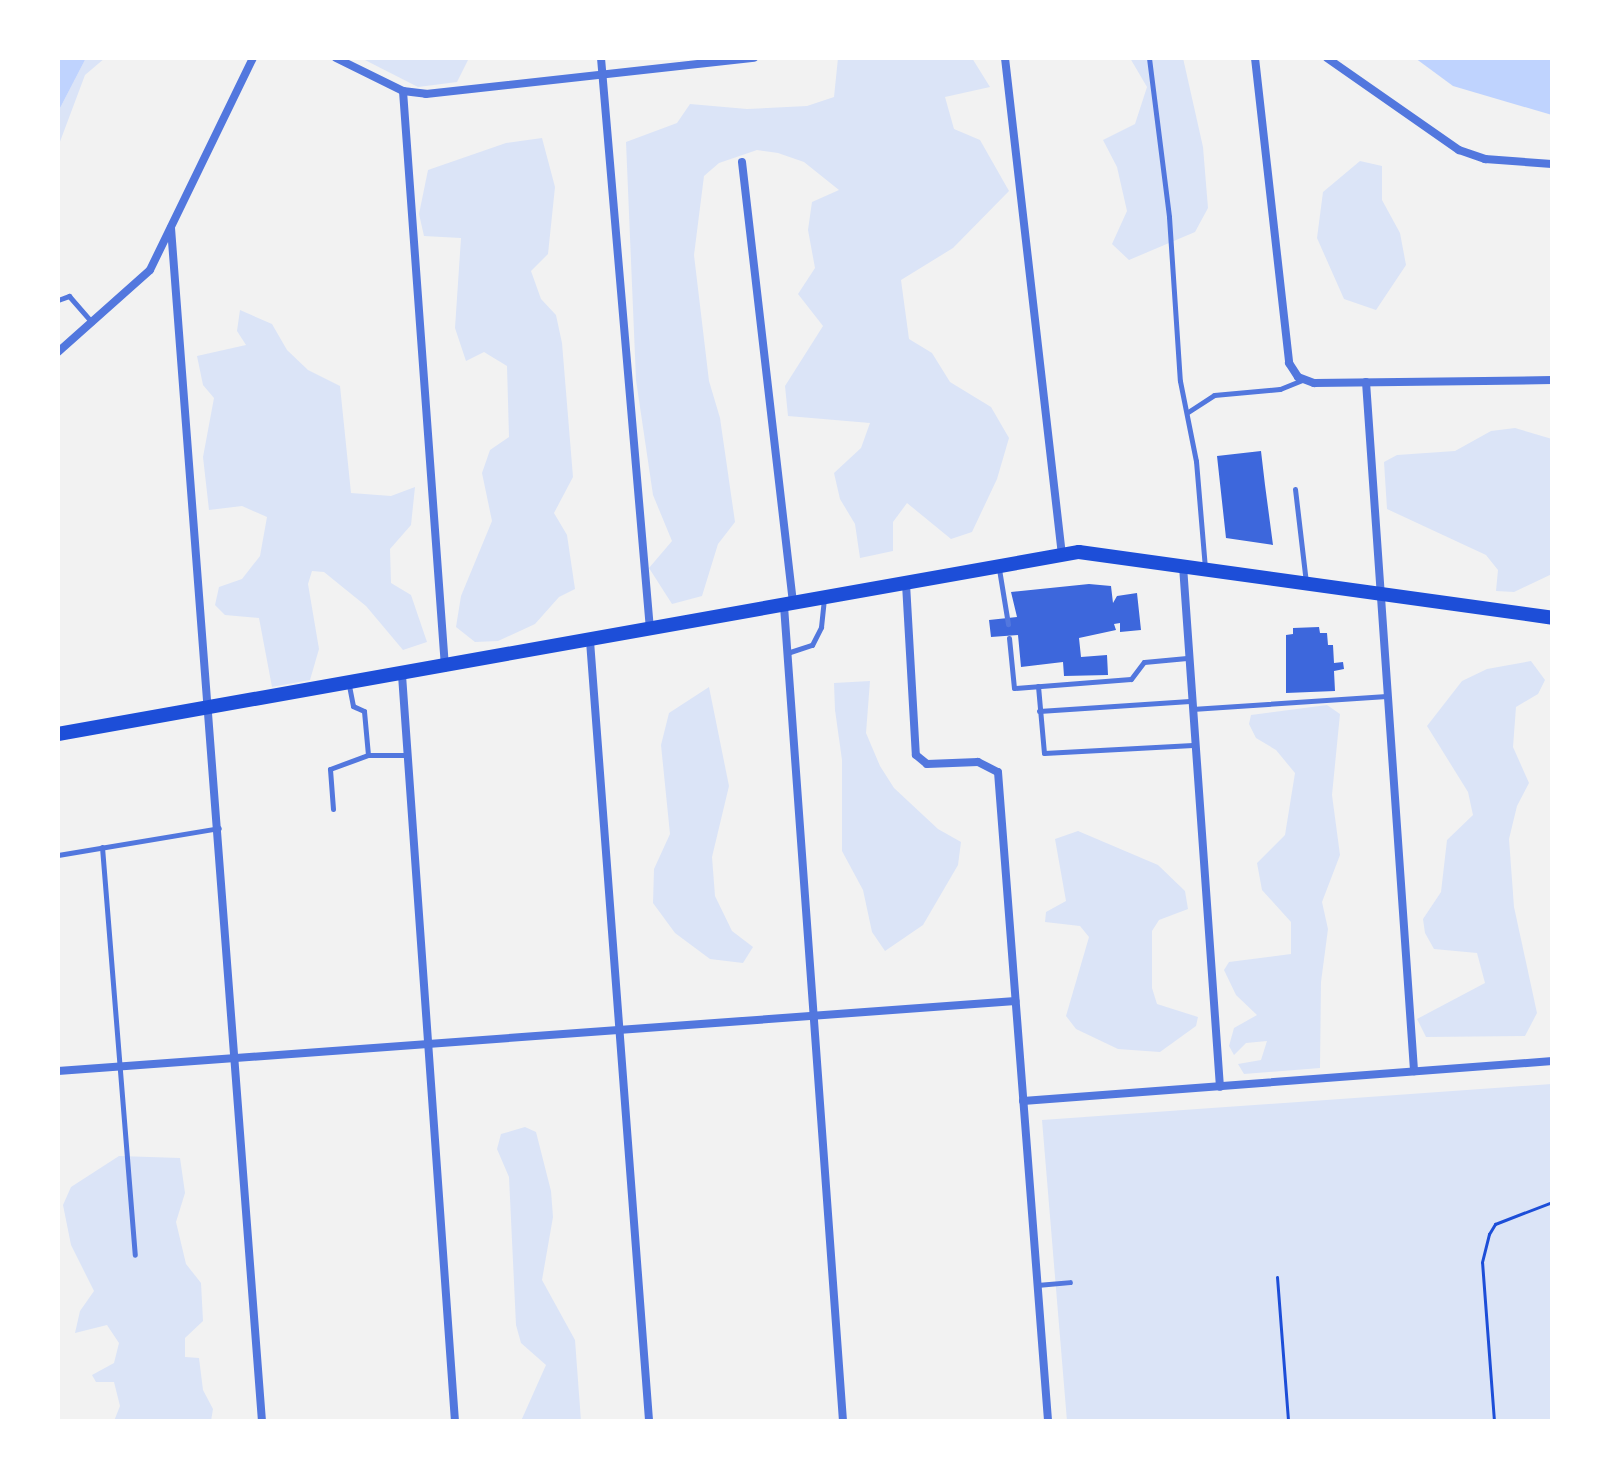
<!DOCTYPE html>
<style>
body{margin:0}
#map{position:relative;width:1610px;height:1479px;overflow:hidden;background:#f2f2f2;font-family:Merriweather,serif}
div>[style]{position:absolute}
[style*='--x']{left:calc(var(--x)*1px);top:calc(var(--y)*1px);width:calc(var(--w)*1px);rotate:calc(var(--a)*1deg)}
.green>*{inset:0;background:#dbe4f7}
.water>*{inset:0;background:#bfd3fe}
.building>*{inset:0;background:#3d67dc}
.path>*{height:3px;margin:-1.5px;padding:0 1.5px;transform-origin:1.5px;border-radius:1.5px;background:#1d4ed8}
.service>*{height:5px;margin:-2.5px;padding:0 2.5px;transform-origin:2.5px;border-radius:2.5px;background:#5277de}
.minor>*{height:8px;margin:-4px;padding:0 4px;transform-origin:4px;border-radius:4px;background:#5277de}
.secondary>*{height:14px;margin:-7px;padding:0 7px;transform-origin:7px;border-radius:7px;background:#1d4ed8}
span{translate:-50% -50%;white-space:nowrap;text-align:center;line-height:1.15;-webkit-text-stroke:8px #fff;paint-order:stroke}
.frame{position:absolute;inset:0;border:60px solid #fff;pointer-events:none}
</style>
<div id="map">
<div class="green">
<div style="clip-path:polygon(86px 58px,105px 58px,85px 75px,58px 147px,58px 112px)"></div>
<div style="clip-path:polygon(361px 58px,469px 58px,457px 82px,418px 87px)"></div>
<div style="clip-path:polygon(838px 58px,972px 58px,990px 87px,945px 97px,954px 129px,980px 140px,1009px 191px,953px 248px,901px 280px,909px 339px,932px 353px,950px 382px,991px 407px,1009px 438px,997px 479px,972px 532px,951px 539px,907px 503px,893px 522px,893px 551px,860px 558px,855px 524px,840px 499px,834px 473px,861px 448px,870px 423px,788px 416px,785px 386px,823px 326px,798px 294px,815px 268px,808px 230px,812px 202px,839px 190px,804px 162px,778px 153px,757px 150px,719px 163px,704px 176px,694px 255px,709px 381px,720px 418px,735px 522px,718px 544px,702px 596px,672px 604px,649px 568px,672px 541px,653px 495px,636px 380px,626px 142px,677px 123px,690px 104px,747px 109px,807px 106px,834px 97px)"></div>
<div style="clip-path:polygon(1130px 58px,1183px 58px,1203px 147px,1208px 208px,1195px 232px,1129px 260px,1112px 244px,1127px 211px,1117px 167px,1103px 140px,1135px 124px,1147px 87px)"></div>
<div style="clip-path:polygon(542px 138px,555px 187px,548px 254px,531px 271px,541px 299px,556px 315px,562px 343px,573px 477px,554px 513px,567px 535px,575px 589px,559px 597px,535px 624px,498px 641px,475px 642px,456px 627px,461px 596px,492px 521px,482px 473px,490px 450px,509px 437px,507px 366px,484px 352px,466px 361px,455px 328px,461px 238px,424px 236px,419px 214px,428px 170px,506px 143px)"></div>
<div style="clip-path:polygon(1360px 161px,1382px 166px,1382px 200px,1400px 233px,1406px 265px,1376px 310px,1344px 299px,1317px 238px,1323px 192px)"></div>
<div style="clip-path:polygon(240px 310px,272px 324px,287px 350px,308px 370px,340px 386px,351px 493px,391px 496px,415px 487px,411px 525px,390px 549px,391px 583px,411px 595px,427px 642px,403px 650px,366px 606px,324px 572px,312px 571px,308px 584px,319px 649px,310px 680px,272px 687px,259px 618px,225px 615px,215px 605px,219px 587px,242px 579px,260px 556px,267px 517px,242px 506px,209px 510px,203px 457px,214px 398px,203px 385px,197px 356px,246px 345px,237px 331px)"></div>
<div style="clip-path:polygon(1515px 428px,1552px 439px,1552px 574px,1514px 592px,1496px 591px,1498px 570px,1486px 555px,1387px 509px,1384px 462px,1397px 455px,1455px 451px,1491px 431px)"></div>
<div style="clip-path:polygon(1531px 661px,1545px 680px,1538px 694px,1516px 707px,1513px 747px,1529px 783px,1517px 806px,1509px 839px,1514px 907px,1537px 1013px,1525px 1036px,1426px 1037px,1417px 1019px,1485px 983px,1477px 953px,1434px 949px,1425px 933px,1423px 919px,1441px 892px,1447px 840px,1473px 815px,1468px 792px,1427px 726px,1462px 681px,1487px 669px)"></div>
<div style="clip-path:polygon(870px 681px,866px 733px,880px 766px,894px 788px,938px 829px,961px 842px,958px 865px,923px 925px,885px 951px,872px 932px,863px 890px,842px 851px,842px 760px,835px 710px,834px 683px)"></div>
<div style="clip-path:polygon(709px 687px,729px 786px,712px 857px,715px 896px,732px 931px,753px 947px,743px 963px,710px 959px,675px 933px,653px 903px,654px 869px,670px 834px,661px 745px,669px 713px)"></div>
<div style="clip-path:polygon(1327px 705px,1340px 714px,1332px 795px,1340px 855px,1322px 902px,1328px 929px,1321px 982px,1320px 1068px,1244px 1074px,1238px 1064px,1261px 1060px,1267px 1041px,1246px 1043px,1234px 1055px,1229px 1046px,1234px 1028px,1257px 1015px,1236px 995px,1224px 970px,1229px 962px,1291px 954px,1291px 922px,1262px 890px,1257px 863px,1285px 835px,1295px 773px,1276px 750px,1256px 738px,1249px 724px,1251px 715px)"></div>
<div style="clip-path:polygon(1078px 831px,1158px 865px,1185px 891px,1188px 909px,1159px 920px,1152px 931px,1152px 988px,1157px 1004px,1198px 1017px,1196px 1026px,1160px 1052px,1118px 1049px,1076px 1029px,1066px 1016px,1089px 937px,1080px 926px,1045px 922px,1046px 912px,1066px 901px,1055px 839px)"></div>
<div style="clip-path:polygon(1552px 1084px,1552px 1421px,1067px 1421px,1042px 1120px)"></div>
<div style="clip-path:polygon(525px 1127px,536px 1132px,551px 1191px,553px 1217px,542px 1280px,575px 1340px,581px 1421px,521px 1421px,546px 1365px,521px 1343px,516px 1325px,509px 1177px,497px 1149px,501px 1134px)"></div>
<div style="clip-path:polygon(119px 1156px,180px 1158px,185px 1193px,176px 1222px,186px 1264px,201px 1283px,203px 1321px,185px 1338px,185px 1357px,199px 1358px,203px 1390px,213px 1409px,211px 1421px,114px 1421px,120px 1406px,114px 1382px,96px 1382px,92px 1375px,114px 1363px,119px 1343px,107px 1325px,75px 1333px,80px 1311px,94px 1291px,71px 1245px,63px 1205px,71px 1187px)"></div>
</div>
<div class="water">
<div style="clip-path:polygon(58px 58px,86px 58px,58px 112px)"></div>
<div style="clip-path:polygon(1415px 58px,1552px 58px,1552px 115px,1453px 86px)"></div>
</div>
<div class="building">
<div style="clip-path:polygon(1261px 451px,1265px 485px,1273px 545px,1226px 538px,1217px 456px)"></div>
<div style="clip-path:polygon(1089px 584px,1111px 586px,1113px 603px,1117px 596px,1137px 593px,1141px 630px,1120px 632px,1120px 623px,1114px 624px,1116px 630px,1079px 638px,1081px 657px,1107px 655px,1108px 675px,1064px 676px,1063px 662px,1021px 667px,1018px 635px,991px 637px,989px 620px,1017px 617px,1011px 592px)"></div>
<div style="clip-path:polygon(1319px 627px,1320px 633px,1327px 633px,1328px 645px,1333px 645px,1334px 663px,1343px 662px,1344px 669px,1334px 671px,1335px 691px,1286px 693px,1286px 635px,1293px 634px,1293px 628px)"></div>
</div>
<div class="path">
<div style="--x:1277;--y:1277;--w:144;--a:85.6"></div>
<div style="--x:1494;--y:1421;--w:159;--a:-94.3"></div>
<div style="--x:1482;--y:1262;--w:29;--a:-76"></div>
<div style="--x:1489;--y:1234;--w:12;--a:-59"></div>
<div style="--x:1495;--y:1224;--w:61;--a:-21.1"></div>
</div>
<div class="service">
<div style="--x:1149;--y:58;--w:160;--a:82.8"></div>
<div style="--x:1169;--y:217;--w:164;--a:86.2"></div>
<div style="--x:1180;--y:381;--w:82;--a:78.7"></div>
<div style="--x:1196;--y:461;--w:108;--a:85.2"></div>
<div style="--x:58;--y:300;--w:12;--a:-20"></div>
<div style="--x:69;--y:296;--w:35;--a:49"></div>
<div style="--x:1188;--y:412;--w:31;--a:-33"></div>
<div style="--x:1214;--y:395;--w:66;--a:-5.2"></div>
<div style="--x:1280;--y:389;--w:24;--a:-22"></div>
<div style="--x:1295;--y:489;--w:95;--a:83.3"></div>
<div style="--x:999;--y:569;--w:56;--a:80.7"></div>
<div style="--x:1009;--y:638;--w:50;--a:84.3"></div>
<div style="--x:1014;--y:688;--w:117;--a:-4.4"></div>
<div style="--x:1131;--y:679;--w:21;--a:-53"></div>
<div style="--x:1144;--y:662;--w:43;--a:-5.3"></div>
<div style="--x:787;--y:653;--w:26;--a:-18"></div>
<div style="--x:812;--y:645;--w:20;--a:-63"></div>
<div style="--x:821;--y:627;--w:27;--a:-84"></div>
<div style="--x:1038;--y:686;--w:67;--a:84.9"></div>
<div style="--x:1044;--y:753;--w:149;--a:-3.1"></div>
<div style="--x:1192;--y:709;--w:195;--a:-3.8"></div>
<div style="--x:1039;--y:711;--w:151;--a:-3.8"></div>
<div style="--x:368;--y:755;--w:40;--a:0"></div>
<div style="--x:333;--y:809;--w:40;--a:-94.3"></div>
<div style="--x:330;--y:769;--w:40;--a:-20.2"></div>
<div style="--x:368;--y:755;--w:44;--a:-95.2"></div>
<div style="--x:364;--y:711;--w:12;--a:-156"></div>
<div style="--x:353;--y:706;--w:20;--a:-101"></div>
<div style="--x:102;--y:847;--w:409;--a:85.4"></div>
<div style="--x:58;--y:855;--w:163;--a:-9.5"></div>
<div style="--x:1037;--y:1285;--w:33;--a:-5"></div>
</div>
<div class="minor">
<div style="--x:336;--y:58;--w:75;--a:26.2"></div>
<div style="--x:403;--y:91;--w:23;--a:7"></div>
<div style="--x:426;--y:94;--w:330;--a:-6.3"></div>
<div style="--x:601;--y:58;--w:573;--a:85.1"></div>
<div style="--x:1005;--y:58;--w:500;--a:83.46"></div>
<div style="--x:1255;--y:58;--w:307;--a:83.6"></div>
<div style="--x:1289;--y:363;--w:17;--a:57"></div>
<div style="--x:1298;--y:377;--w:17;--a:21"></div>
<div style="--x:1314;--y:383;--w:238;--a:-0.7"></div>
<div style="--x:1327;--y:58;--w:161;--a:34.9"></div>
<div style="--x:1459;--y:150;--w:28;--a:19"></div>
<div style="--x:1485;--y:159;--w:67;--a:4.3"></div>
<div style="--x:403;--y:91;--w:578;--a:85.83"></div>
<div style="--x:742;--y:162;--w:445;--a:83.4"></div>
<div style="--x:171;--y:228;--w:1196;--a:85.64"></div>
<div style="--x:58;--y:352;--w:123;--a:-41.7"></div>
<div style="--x:150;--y:270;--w:236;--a:-64.1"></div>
<div style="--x:1366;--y:382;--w:691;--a:86.01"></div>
<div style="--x:1183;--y:566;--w:522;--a:85.94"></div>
<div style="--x:906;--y:584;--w:171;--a:86.7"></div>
<div style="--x:916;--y:755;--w:14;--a:39"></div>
<div style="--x:927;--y:764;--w:51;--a:-2.2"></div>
<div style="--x:978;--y:762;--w:22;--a:27"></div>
<div style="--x:998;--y:772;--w:651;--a:85.59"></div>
<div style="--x:784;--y:606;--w:817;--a:85.86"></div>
<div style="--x:590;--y:641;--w:782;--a:85.67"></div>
<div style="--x:402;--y:675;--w:748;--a:85.94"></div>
<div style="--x:58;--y:1071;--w:960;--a:-4.18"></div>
<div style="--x:1023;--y:1101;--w:531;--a:-4.32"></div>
</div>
<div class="secondary">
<div style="--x:58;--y:734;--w:1037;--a:-10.11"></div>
<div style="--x:1079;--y:552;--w:478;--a:7.9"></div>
</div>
<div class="frame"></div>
</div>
